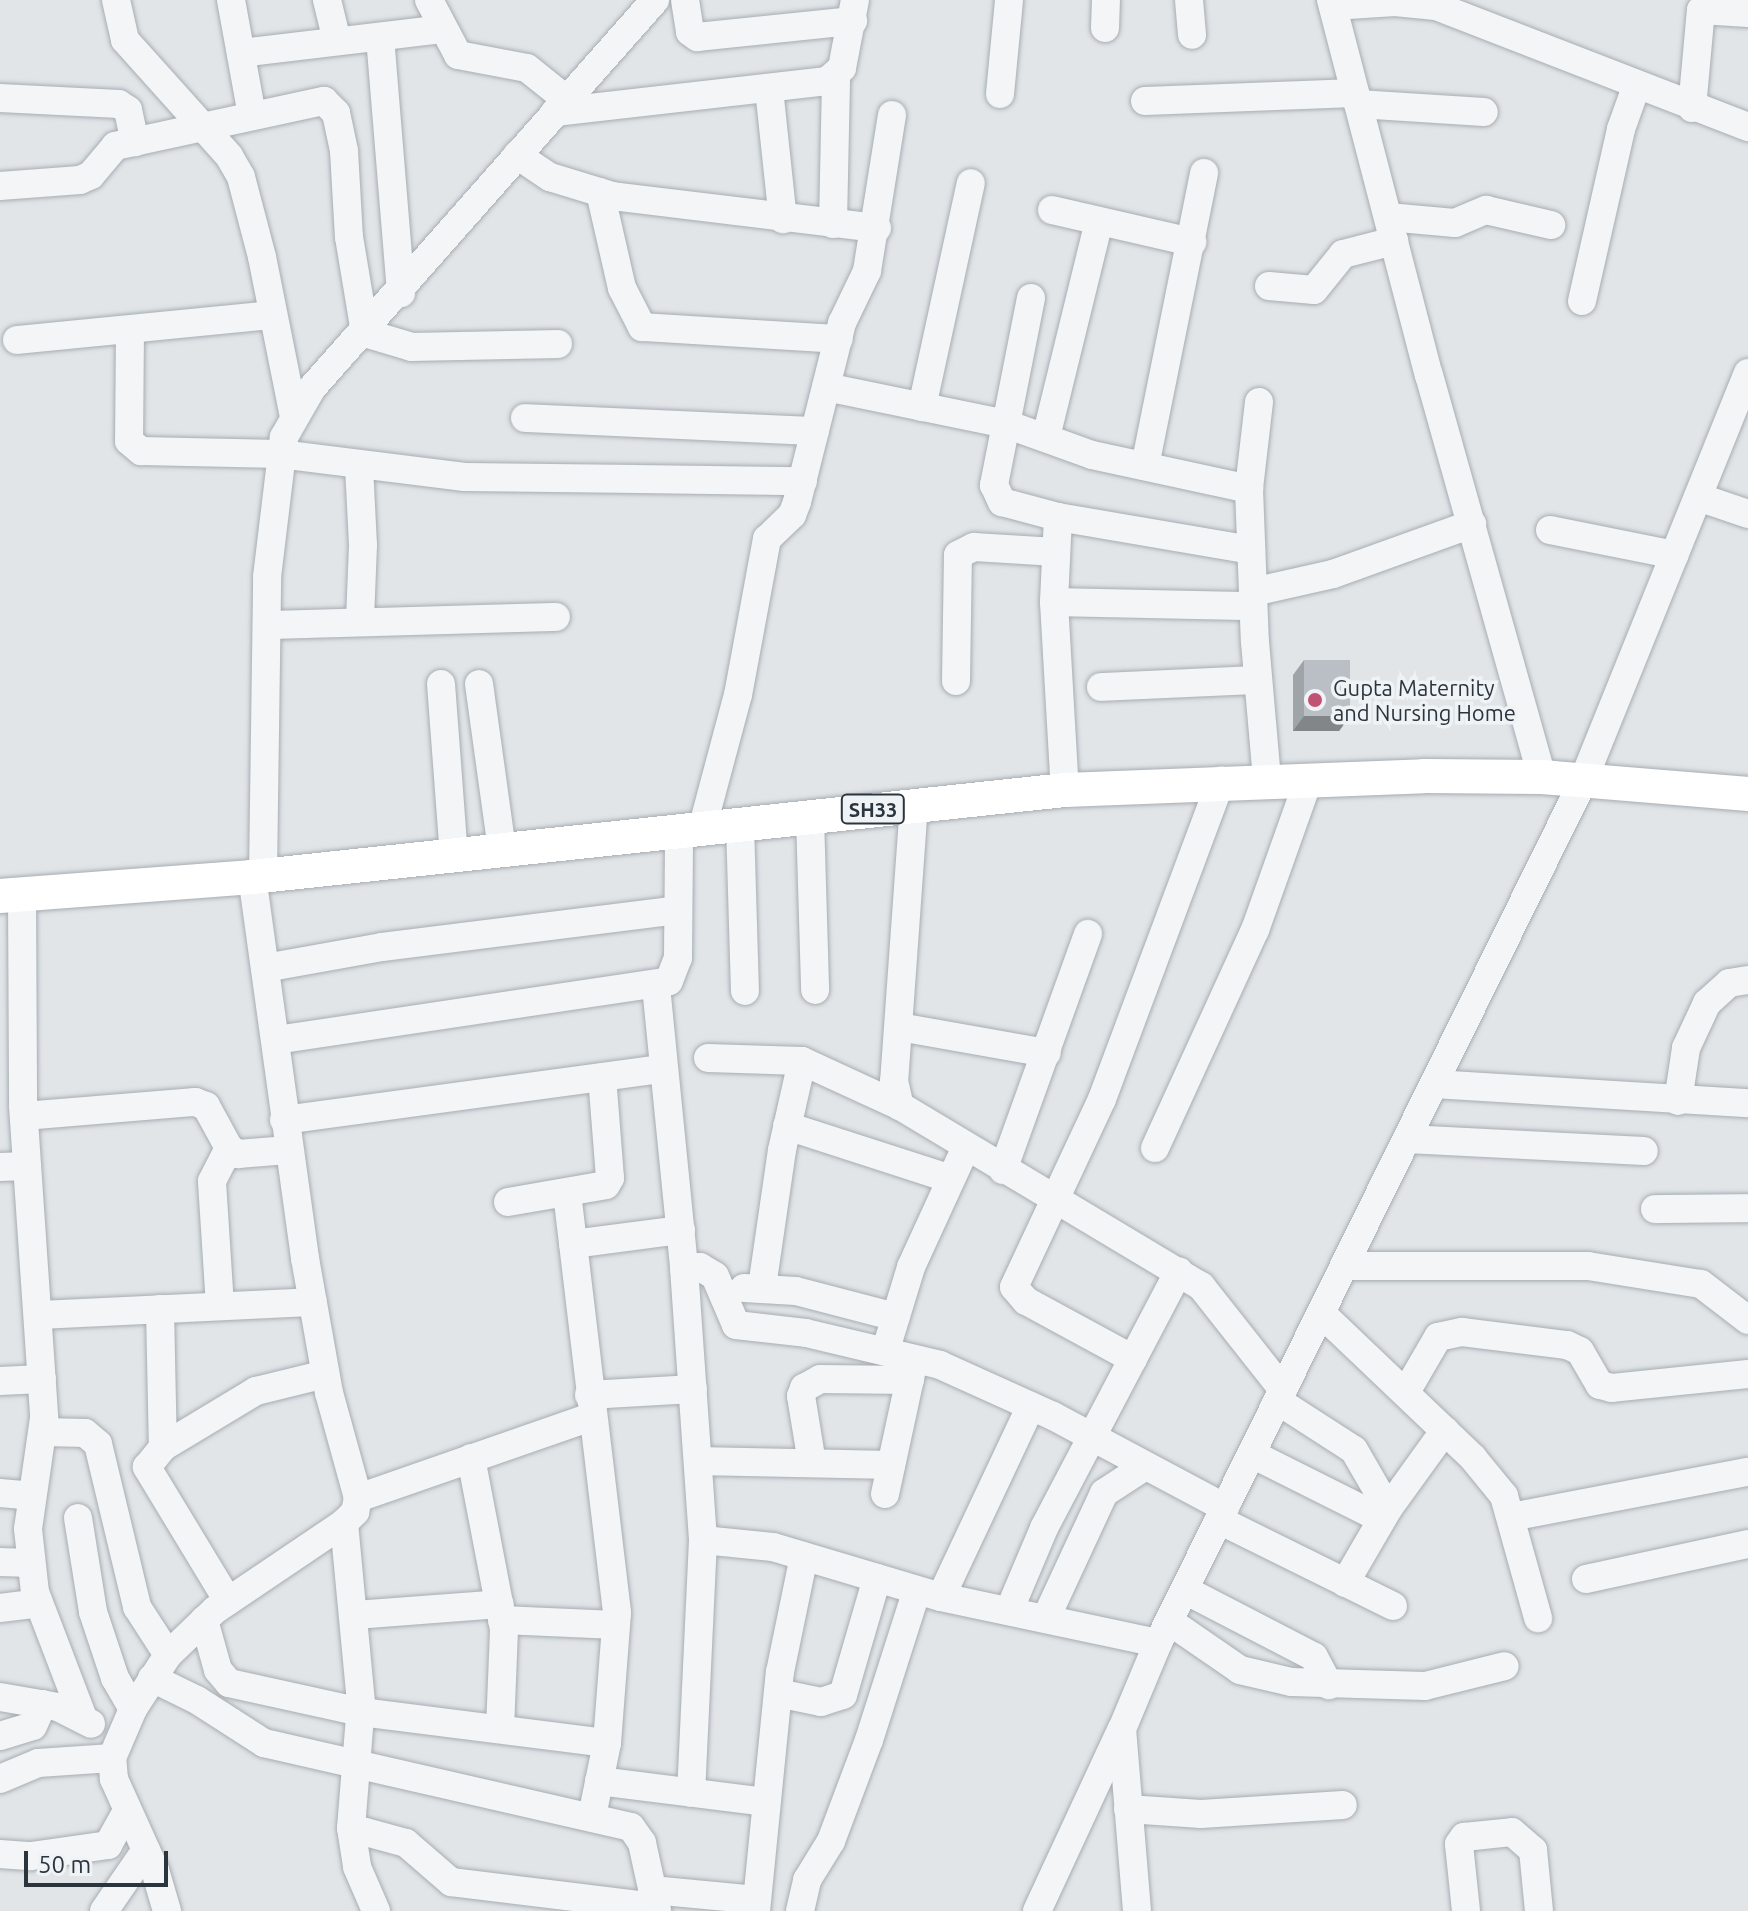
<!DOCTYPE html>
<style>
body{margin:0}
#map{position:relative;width:1748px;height:1911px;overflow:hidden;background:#e1e5e8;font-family:Ubuntu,sans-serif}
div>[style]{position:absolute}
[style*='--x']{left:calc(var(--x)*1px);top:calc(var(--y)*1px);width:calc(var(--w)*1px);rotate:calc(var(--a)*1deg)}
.roads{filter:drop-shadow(0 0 2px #a7adb2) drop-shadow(0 0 2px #a7adb2)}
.minor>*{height:28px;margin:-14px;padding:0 14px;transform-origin:14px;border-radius:14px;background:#f3f5f7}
.major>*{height:34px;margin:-17px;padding:0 17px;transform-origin:17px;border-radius:17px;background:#fff}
.wall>*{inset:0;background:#9fa4a9}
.shaded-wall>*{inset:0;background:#828689}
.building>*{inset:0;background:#b9bfc4}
.dots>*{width:22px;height:22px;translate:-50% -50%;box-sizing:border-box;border:4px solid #f0f3f6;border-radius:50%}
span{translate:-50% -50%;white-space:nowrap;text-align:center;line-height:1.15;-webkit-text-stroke:7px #f0f3f6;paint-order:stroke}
.shield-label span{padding:2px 6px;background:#f0f3f6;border:2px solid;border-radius:6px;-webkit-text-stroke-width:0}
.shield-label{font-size:20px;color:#2b353e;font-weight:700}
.poi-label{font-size:22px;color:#2b353e}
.left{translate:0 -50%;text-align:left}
.scale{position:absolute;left:24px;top:1851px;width:144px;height:36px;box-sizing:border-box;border:4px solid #2b353e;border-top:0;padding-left:10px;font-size:24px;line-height:28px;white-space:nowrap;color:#2b353e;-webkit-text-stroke:6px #f0f3f6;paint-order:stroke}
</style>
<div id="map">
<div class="roads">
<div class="minor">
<div style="--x:116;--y:0;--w:41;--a:77.3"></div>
<div style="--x:125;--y:40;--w:156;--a:48.1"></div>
<div style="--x:229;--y:156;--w:24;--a:60"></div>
<div style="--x:241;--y:177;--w:83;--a:75.3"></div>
<div style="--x:262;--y:257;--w:163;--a:78.7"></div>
<div style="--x:231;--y:0;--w:117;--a:79.7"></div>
<div style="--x:327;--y:0;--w:42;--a:76.3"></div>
<div style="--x:429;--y:0;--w:62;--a:62.2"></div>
<div style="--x:458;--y:55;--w:70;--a:10.7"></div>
<div style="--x:527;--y:68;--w:51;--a:38.7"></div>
<div style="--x:685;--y:0;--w:32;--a:81"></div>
<div style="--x:690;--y:32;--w:9;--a:36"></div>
<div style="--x:697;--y:37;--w:157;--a:-5.9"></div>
<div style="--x:1189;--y:0;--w:35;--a:85"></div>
<div style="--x:1331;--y:0;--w:388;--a:75.4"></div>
<div style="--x:1429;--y:375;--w:418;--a:74.3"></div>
<div style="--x:1333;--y:6;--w:62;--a:-3.7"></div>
<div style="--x:1395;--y:2;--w:41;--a:5.6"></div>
<div style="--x:1436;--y:6;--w:335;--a:21.2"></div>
<div style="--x:1105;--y:28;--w:28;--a:-88"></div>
<div style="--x:380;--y:37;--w:257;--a:85.3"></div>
<div style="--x:241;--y:53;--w:201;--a:-6.8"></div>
<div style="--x:769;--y:89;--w:131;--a:83.9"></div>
<div style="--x:1000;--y:94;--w:94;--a:-84.5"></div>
<div style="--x:0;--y:98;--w:119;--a:2.9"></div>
<div style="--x:119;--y:104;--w:11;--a:34"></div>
<div style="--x:128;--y:110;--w:33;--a:78"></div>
<div style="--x:1145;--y:101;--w:210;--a:-2.2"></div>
<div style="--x:1358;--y:104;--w:126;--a:3.6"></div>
<div style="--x:1692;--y:108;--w:98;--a:-84.8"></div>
<div style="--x:1701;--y:10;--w:47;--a:3.7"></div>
<div style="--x:555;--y:112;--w:274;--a:-6.5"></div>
<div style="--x:827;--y:81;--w:20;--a:-41"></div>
<div style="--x:842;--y:68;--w:69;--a:-79.2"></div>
<div style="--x:517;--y:155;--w:40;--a:34"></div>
<div style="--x:550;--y:177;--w:65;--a:17"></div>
<div style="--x:612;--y:196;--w:267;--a:6.9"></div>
<div style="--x:0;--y:186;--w:80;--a:-4.3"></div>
<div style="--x:80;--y:180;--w:12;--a:-24"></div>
<div style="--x:91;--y:175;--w:38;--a:-50"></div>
<div style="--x:115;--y:146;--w:214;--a:-12.2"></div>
<div style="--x:324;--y:101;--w:17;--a:45"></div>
<div style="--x:336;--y:113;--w:39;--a:78"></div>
<div style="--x:344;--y:151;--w:86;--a:86.7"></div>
<div style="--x:349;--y:237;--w:97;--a:80.5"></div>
<div style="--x:365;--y:333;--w:49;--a:16.6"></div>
<div style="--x:412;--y:347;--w:146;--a:-1.2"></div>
<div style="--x:600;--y:192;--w:98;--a:77.1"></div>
<div style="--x:622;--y:288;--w:44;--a:62.9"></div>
<div style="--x:642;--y:327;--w:197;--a:3.5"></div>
<div style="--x:1052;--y:210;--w:144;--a:12.9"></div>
<div style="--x:1388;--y:217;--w:67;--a:5.1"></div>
<div style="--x:1455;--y:223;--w:34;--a:-23"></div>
<div style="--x:1486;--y:210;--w:67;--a:13"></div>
<div style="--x:833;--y:224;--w:149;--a:-88.8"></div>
<div style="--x:1269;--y:286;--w:45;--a:5.1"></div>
<div style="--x:1314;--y:290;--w:46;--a:-51.1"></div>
<div style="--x:1343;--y:254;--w:53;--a:-14.3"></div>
<div style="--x:1031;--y:298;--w:191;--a:101.2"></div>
<div style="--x:994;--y:485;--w:19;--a:65"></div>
<div style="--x:1002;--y:502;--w:58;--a:15"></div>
<div style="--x:1058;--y:517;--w:196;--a:9.7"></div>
<div style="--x:1582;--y:301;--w:176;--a:-77.2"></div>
<div style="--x:1621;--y:129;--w:45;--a:-70.3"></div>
<div style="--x:130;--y:331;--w:110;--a:90.5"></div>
<div style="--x:129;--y:441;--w:16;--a:40"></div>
<div style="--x:141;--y:451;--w:139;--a:1.2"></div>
<div style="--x:280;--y:454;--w:186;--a:7.1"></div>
<div style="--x:465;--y:477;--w:338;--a:0.7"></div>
<div style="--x:17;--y:340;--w:256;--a:-5.6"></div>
<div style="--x:826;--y:387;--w:184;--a:11.6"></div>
<div style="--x:1006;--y:424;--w:91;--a:19.8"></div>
<div style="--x:1092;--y:455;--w:161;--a:12.2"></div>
<div style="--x:1259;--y:402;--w:88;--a:96.6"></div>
<div style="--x:1249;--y:489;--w:153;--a:87.8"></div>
<div style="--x:1255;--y:642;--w:138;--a:85"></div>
<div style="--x:922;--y:407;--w:229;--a:-77.7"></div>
<div style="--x:525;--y:418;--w:290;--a:2.6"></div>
<div style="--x:1046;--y:437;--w:222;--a:-76.2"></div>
<div style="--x:359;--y:466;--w:79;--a:87.1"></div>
<div style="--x:363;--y:545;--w:75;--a:92.3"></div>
<div style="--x:1145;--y:466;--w:299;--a:-78.6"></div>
<div style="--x:1698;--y:497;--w:53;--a:18.8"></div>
<div style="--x:1058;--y:517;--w:85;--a:92.7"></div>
<div style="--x:1054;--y:602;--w:188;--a:86.7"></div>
<div style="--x:1550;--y:530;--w:127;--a:11.3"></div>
<div style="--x:1253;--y:592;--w:82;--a:-12.7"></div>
<div style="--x:1333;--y:574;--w:148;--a:-19.8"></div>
<div style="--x:1054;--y:602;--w:199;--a:1.2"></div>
<div style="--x:267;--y:625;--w:289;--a:-1.6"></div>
<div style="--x:956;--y:681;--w:126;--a:-89.1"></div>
<div style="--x:958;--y:555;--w:18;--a:-27"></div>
<div style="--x:974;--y:547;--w:82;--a:3.5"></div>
<div style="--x:441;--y:684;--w:171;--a:85.7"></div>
<div style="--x:479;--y:684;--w:168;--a:82.1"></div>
<div style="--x:1101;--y:687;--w:157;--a:-2.6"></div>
<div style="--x:914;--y:804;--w:278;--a:94.1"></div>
<div style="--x:894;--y:1081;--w:26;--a:77"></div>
<div style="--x:900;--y:1106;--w:351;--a:30.9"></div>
<div style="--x:1201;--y:1286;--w:132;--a:51.7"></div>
<div style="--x:810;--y:817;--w:173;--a:88.3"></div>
<div style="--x:740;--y:824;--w:167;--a:88.3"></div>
<div style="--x:702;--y:829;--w:139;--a:-75"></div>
<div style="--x:738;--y:695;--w:159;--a:-79.5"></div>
<div style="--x:767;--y:539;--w:35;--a:-44"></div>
<div style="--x:792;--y:515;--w:14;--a:-69"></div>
<div style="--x:797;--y:502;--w:185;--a:-75.9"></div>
<div style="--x:842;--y:323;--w:58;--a:-64.3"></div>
<div style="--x:867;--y:271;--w:158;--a:-80.9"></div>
<div style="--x:263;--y:875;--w:298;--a:-89.2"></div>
<div style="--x:267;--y:577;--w:141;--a:-83.1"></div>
<div style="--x:284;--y:437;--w:56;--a:-60.3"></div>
<div style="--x:312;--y:388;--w:518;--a:-48.52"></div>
<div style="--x:22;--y:895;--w:211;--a:89.7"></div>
<div style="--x:23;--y:1106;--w:313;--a:86.1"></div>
<div style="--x:44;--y:1418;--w:112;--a:98.2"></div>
<div style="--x:28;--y:1529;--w:63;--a:83.7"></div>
<div style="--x:35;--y:1592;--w:135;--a:69.1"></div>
<div style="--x:265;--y:968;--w:119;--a:-10.2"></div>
<div style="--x:382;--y:947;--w:298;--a:-7.1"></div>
<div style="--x:656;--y:986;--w:283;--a:84.3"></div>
<div style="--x:684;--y:1268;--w:273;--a:86"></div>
<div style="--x:703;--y:1540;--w:253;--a:92.7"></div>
<div style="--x:899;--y:1027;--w:150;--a:10"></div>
<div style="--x:276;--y:1040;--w:397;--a:-8.5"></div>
<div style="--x:669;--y:981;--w:25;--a:-69"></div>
<div style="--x:678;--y:958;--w:127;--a:-89.5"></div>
<div style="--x:708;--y:1058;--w:94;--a:1.8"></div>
<div style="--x:802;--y:1061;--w:108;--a:24.7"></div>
<div style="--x:1434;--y:1084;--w:315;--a:3.5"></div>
<div style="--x:1678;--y:1101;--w:54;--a:-81.4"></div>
<div style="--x:1686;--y:1048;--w:50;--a:-65"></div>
<div style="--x:1707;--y:1003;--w:30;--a:-42"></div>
<div style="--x:1729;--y:983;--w:19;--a:-9"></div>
<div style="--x:24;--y:1116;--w:172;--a:-4.7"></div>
<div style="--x:195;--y:1102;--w:12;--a:20"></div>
<div style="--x:206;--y:1106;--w:48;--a:61.3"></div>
<div style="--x:229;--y:1148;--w:11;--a:34"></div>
<div style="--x:238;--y:1154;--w:50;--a:-4.6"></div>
<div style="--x:284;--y:1120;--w:382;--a:-7.7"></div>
<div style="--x:787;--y:1126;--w:172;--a:17.9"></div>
<div style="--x:1407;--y:1139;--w:237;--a:2.9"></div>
<div style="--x:1155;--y:1148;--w:240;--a:-65.4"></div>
<div style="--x:1255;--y:930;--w:161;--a:-70.4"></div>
<div style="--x:0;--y:1167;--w:27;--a:-2"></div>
<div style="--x:1003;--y:1170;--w:251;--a:-70.2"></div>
<div style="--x:567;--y:1193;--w:423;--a:83.2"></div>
<div style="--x:617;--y:1613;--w:130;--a:94.4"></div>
<div style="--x:607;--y:1743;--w:75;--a:101.6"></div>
<div style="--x:508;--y:1202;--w:99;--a:-9.8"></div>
<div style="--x:606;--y:1185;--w:8;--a:-60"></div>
<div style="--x:610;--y:1178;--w:101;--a:-94.5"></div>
<div style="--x:1655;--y:1209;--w:93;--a:-0.6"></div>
<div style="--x:573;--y:1244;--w:109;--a:-7.4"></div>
<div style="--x:1345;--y:1266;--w:243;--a:0"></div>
<div style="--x:1588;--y:1266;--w:114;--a:9.1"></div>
<div style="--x:1701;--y:1284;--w:59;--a:37.5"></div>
<div style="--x:684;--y:1268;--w:16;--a:-4"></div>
<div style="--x:700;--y:1267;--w:17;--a:31"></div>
<div style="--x:715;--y:1276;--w:53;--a:66.8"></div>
<div style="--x:736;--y:1325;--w:70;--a:6.5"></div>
<div style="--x:806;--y:1333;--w:138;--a:13.4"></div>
<div style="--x:940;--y:1365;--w:124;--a:24.3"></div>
<div style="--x:1053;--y:1416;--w:195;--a:28.1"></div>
<div style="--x:762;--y:1287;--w:138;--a:-81.7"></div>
<div style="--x:782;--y:1150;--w:91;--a:-77.3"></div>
<div style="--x:744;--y:1288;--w:52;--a:3.3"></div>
<div style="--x:796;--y:1291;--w:103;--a:14.6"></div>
<div style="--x:220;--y:1306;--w:125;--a:-93.7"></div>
<div style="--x:212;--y:1181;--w:37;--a:-63"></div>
<div style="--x:160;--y:1309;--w:138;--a:88.8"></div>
<div style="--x:1321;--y:1313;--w:210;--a:43.6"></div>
<div style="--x:1473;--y:1458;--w:49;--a:50.8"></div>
<div style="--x:1504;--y:1496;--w:127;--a:74.4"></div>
<div style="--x:38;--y:1315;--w:275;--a:-2.7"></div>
<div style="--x:886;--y:1349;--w:86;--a:-73"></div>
<div style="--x:911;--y:1267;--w:130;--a:-65.4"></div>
<div style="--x:1133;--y:1359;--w:122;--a:-151.5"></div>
<div style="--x:1026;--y:1301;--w:18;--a:-131"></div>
<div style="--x:1014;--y:1287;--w:208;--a:-64.9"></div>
<div style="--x:1102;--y:1099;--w:340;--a:-69.5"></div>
<div style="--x:0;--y:1381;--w:42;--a:-2.7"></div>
<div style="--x:1406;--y:1392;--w:64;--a:-59.8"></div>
<div style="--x:1438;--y:1337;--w:25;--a:-12"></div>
<div style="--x:1462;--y:1332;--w:106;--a:7.1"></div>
<div style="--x:1567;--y:1345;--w:14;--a:25"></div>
<div style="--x:1580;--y:1351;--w:39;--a:60"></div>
<div style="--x:1600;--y:1385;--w:12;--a:14"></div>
<div style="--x:1612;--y:1388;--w:137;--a:-5.9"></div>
<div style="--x:589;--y:1395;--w:104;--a:-3.3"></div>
<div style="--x:1278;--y:1401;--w:90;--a:32.8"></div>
<div style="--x:1354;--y:1450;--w:68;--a:60"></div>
<div style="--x:44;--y:1432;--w:41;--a:1.4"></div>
<div style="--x:85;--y:1433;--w:17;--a:40"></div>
<div style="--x:98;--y:1444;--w:168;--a:76.5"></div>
<div style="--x:137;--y:1607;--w:57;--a:57.1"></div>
<div style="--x:1252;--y:1454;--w:145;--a:26.6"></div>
<div style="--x:471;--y:1458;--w:175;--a:79.1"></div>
<div style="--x:504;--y:1630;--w:98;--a:92.3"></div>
<div style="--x:698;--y:1461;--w:193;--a:1.2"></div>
<div style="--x:812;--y:1463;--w:68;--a:-99.3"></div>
<div style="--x:801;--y:1396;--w:9;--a:-69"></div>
<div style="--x:804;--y:1388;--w:18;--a:-29"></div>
<div style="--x:820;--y:1379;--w:90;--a:0.6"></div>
<div style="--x:0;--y:1493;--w:32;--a:5"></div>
<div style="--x:885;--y:1494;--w:132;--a:-77.8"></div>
<div style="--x:358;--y:1498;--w:247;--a:-19.2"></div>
<div style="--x:1511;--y:1517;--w:241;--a:-10.8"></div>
<div style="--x:78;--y:1518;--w:95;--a:80.9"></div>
<div style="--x:93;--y:1612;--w:70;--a:71.6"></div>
<div style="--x:115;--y:1678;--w:36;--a:60"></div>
<div style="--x:1219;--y:1520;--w:194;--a:26.3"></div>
<div style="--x:344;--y:1523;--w:182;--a:84.6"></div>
<div style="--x:361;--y:1704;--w:124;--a:94.6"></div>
<div style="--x:351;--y:1828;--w:39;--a:81"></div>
<div style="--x:357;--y:1867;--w:48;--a:66.6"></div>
<div style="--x:703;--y:1540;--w:70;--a:5.7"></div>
<div style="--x:773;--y:1547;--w:175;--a:16.6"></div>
<div style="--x:941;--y:1597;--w:222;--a:12"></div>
<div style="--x:0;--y:1562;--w:31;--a:2"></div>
<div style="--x:1586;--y:1579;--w:166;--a:-12.2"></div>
<div style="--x:1345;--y:1583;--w:86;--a:-59.8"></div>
<div style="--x:1388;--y:1509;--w:97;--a:-54.2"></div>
<div style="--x:1185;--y:1590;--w:145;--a:27.4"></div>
<div style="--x:1314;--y:1657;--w:32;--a:62"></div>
<div style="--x:941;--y:1597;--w:211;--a:-64.8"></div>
<div style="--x:228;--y:1601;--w:157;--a:-121.2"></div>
<div style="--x:147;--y:1467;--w:26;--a:-51"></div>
<div style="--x:163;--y:1447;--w:109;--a:-31.1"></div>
<div style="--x:256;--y:1391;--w:71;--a:-13.8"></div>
<div style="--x:0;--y:1608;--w:39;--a:-7"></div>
<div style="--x:1009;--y:1611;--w:90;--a:-67.1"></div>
<div style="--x:1044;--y:1528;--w:290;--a:-62.3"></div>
<div style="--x:355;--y:1615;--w:145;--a:-4.3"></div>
<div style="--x:1046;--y:1618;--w:138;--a:-65.1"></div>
<div style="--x:1104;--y:1493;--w:48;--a:-33"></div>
<div style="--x:204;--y:1620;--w:52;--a:74.4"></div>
<div style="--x:218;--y:1670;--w:17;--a:50"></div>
<div style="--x:229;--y:1683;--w:135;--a:12.4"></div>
<div style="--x:361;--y:1712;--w:248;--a:7.2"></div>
<div style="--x:502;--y:1620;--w:114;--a:2.5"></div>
<div style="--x:1169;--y:1621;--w:86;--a:34.6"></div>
<div style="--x:1240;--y:1670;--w:52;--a:13.2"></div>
<div style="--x:1291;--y:1682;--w:134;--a:1.7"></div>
<div style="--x:1425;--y:1686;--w:82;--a:-14"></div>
<div style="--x:152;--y:1678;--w:50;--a:26.1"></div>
<div style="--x:197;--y:1700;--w:80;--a:32.7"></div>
<div style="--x:264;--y:1743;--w:376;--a:12.9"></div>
<div style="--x:631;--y:1827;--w:19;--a:55"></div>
<div style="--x:642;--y:1843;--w:70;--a:77.6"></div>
<div style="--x:778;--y:1693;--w:44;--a:11.8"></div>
<div style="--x:821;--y:1702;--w:23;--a:-18"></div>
<div style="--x:843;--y:1695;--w:122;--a:-73.8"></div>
<div style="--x:0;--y:1697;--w:59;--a:9.8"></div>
<div style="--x:58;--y:1707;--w:37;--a:27"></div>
<div style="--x:0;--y:1736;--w:34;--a:-17"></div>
<div style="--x:33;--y:1726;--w:24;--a:-66"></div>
<div style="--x:0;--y:1779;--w:41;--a:-22.8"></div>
<div style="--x:38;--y:1763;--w:74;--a:-3.9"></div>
<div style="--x:599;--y:1781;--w:167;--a:7.2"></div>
<div style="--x:1128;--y:1809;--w:73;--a:3.9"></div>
<div style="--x:1201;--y:1814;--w:142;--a:-3.6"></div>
<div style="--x:351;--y:1828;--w:57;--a:15.3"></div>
<div style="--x:406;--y:1843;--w:60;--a:40.9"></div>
<div style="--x:451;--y:1882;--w:207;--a:7"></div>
<div style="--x:0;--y:1854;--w:31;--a:4"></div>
<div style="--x:31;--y:1856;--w:78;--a:-8.1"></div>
<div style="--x:108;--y:1845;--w:38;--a:-61"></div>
<div style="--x:652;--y:1890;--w:105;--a:5.4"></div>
<div style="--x:104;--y:1911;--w:74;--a:-55.5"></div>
<div style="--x:167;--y:1911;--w:43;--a:-106.3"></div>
<div style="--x:155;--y:1870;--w:100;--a:-114.3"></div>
<div style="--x:114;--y:1779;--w:21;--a:-95"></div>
<div style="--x:112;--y:1758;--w:53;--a:-66.8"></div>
<div style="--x:133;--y:1709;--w:64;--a:-57.1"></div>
<div style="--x:168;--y:1655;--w:65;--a:-43.8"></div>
<div style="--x:215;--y:1610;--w:156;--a:-34"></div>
<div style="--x:344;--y:1523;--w:16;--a:-45"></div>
<div style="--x:355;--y:1512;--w:14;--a:-78"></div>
<div style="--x:358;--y:1498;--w:109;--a:-105.4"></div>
<div style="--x:329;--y:1393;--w:137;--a:-100.1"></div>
<div style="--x:305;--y:1258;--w:385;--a:-97.9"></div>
<div style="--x:756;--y:1911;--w:240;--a:-84.3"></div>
<div style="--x:780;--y:1672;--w:118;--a:-78.3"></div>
<div style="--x:800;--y:1911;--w:32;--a:-77"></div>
<div style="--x:807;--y:1880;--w:46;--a:-58.4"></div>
<div style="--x:831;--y:1841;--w:108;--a:-69.4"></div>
<div style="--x:869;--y:1740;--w:157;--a:-72.3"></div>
<div style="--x:1037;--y:1911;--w:200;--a:-65.1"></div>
<div style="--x:1137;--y:1911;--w:183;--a:-94.7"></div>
<div style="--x:1122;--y:1729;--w:93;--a:-67.3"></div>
<div style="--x:1158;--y:1643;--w:961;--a:-63.75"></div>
<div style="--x:1583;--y:781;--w:440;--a:-68"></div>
<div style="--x:1466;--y:1911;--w:67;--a:-96"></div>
<div style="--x:1459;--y:1844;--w:9;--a:-54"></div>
<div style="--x:1464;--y:1837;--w:48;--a:-5.9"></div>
<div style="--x:1512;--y:1832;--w:28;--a:41"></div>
<div style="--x:1533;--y:1850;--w:61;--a:84.4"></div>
</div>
<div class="major">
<div style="--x:0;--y:896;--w:253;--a:-4.3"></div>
<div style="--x:252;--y:877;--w:818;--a:-6.11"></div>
<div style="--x:1065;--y:790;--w:359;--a:-2.2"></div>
<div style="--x:1424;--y:776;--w:118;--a:0.5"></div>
<div style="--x:1542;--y:777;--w:207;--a:4.7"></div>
</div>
</div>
<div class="wall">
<div style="clip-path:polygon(1304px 660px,1350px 716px,1339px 731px,1293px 731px,1293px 675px)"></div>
</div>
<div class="shaded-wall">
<div style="clip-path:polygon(1304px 716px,1350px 716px,1339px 731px,1293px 731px)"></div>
</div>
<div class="building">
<div style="clip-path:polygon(1304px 660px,1350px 660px,1350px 716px,1304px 716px)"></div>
</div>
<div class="dots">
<div style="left:1315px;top:700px;background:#c05375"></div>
</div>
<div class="shield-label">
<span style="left:873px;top:809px">SH33</span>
</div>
<div class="poi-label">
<span class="left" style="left:1333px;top:700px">Gupta Maternity<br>and Nursing Home</span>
</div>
<div class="scale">50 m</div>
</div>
